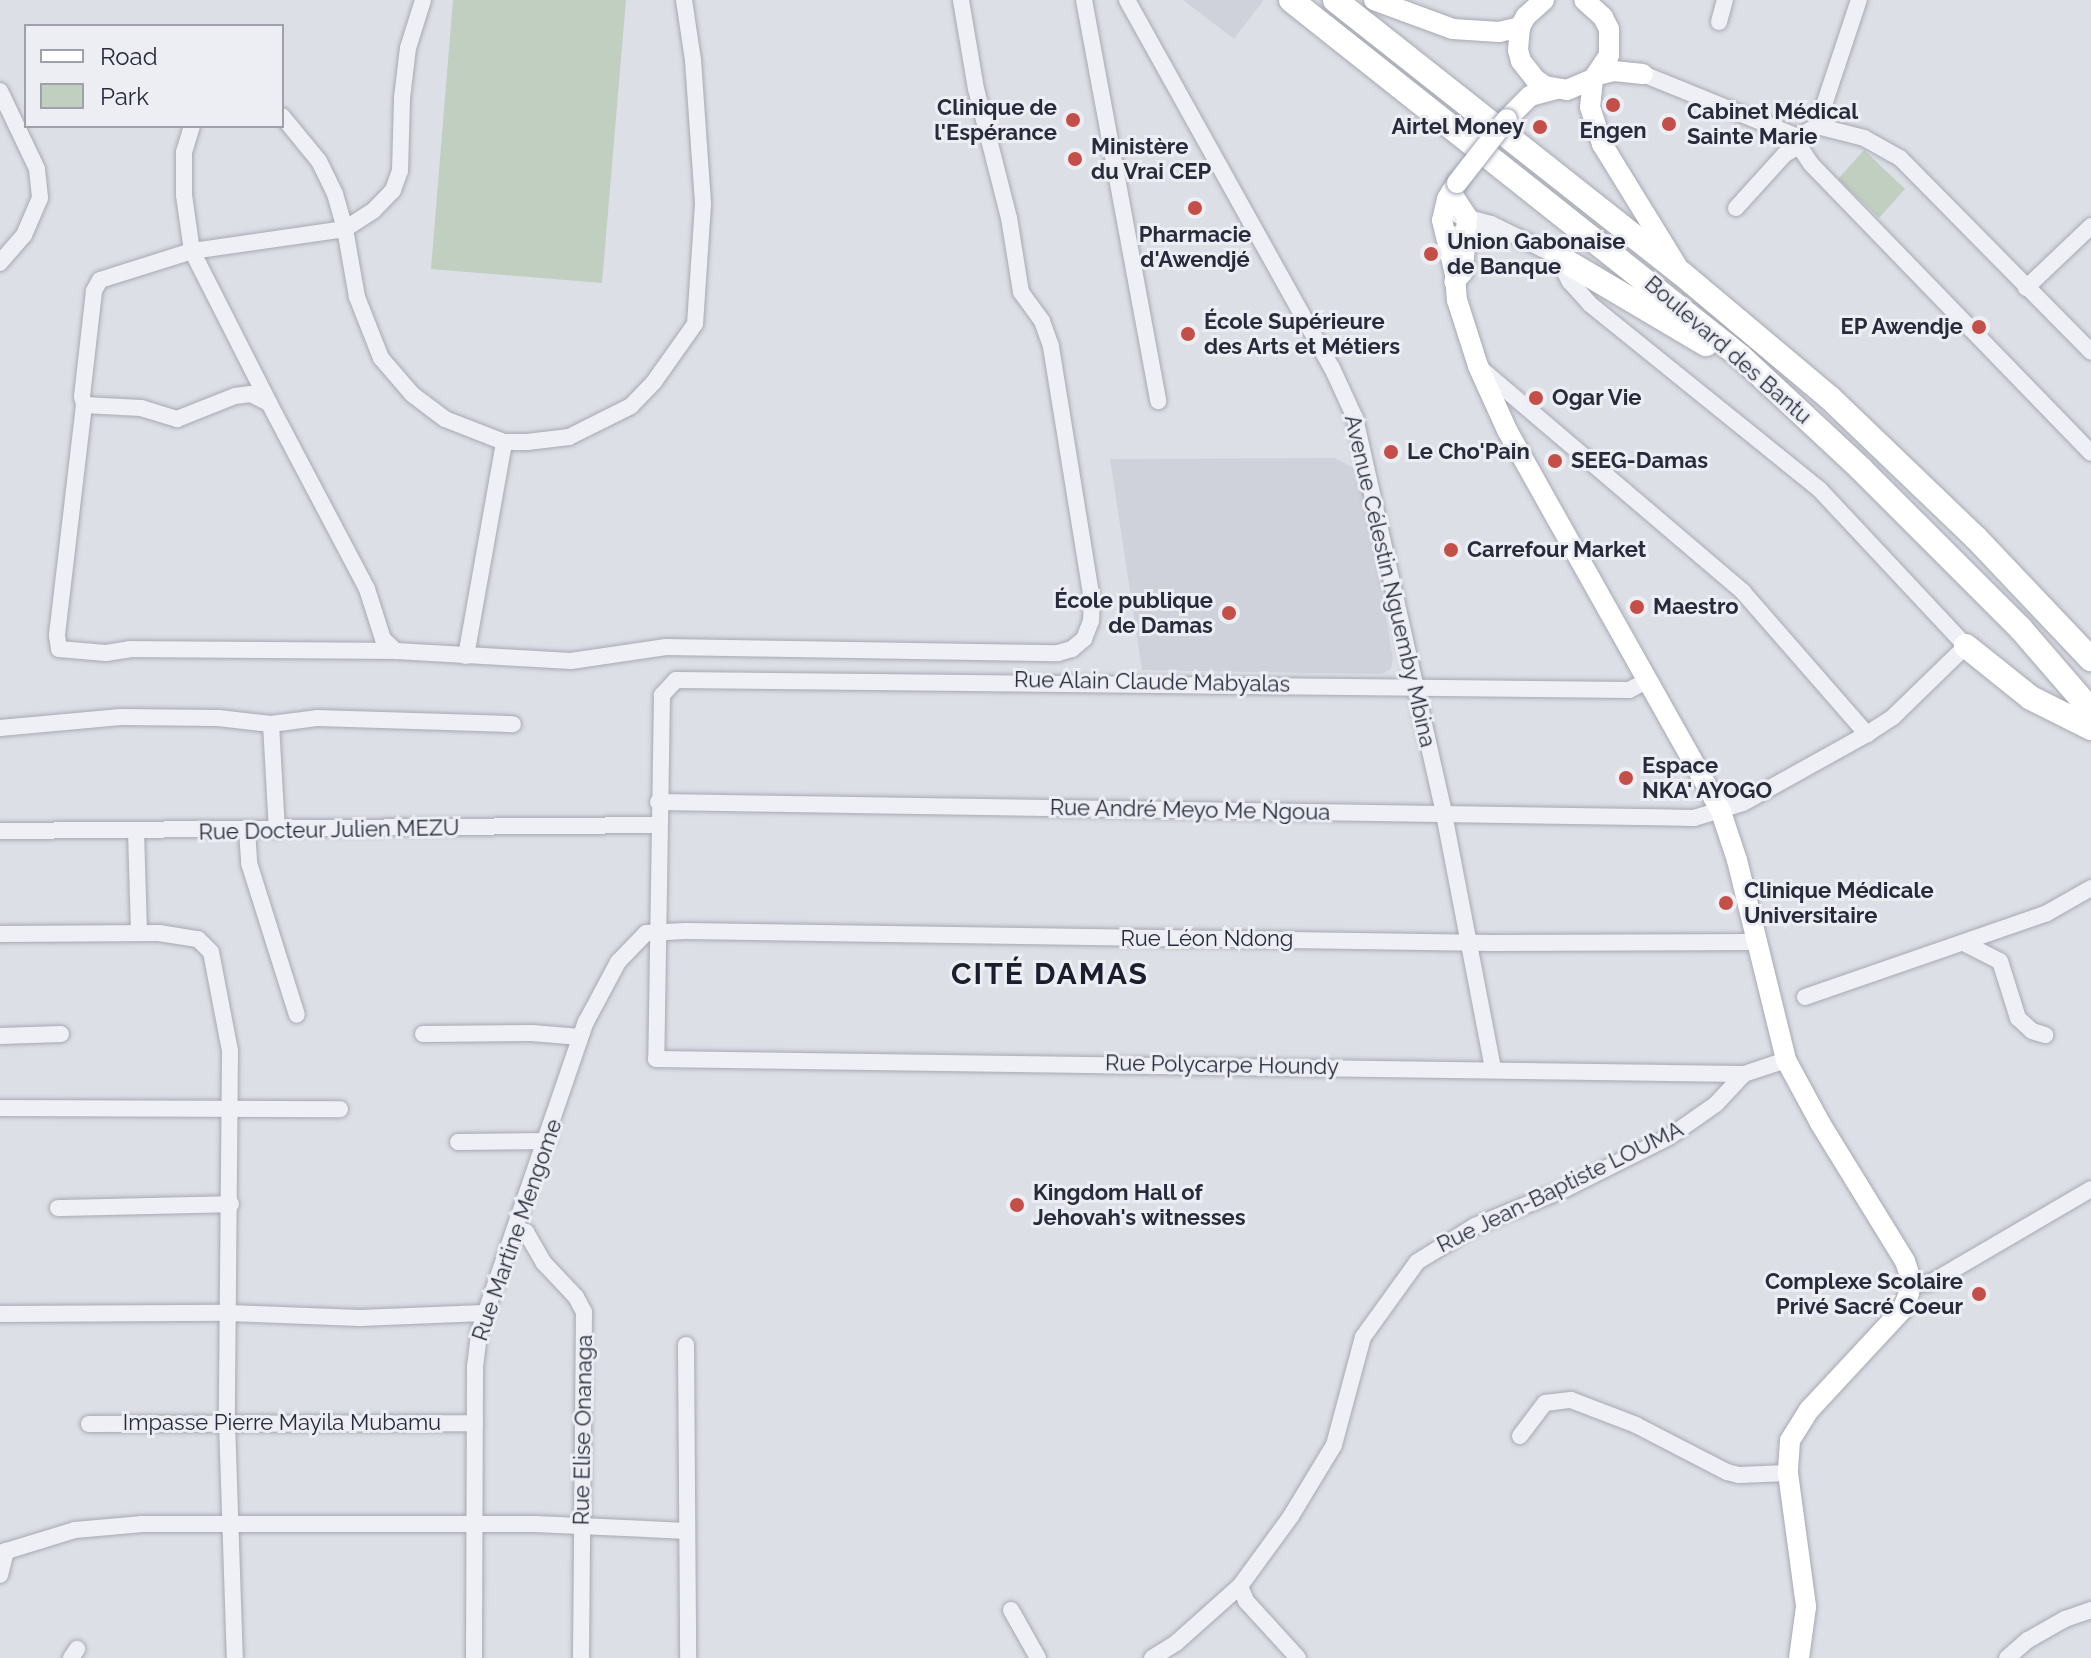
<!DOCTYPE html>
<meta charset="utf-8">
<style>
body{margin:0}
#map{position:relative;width:2091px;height:1658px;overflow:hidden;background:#dddfe6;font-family:Raleway,sans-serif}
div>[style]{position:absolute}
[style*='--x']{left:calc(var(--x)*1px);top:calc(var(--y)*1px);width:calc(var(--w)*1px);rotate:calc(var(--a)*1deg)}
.built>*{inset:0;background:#cfd1db}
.green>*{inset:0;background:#c0cfbf}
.roads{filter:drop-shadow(0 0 2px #a7a9b3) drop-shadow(0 0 2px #a7a9b3)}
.minor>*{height:16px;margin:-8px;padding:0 8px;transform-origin:8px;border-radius:8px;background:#eff0f5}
.major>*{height:20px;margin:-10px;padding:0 10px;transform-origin:10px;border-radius:10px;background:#fff}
.highway>*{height:24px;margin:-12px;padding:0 12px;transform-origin:12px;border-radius:12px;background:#fff}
.bridges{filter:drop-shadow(0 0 2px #9da1b1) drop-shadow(0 0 2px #9da1b1)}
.major-bridge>*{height:20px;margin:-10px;padding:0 10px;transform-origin:10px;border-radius:10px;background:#fff}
.dots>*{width:22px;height:22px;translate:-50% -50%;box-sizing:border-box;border:4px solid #eceef4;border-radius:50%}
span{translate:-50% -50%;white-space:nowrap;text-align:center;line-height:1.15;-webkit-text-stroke:6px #eceef4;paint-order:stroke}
.poi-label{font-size:22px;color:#282b3b;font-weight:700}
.right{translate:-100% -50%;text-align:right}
.left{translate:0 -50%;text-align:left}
.street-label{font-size:22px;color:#282b3b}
.district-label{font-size:30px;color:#1a1d2c;font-weight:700;letter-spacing:2px}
.legend{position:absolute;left:24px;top:24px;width:260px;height:104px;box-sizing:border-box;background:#eceef4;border:2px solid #9ea0aa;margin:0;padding:10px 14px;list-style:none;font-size:24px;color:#282b3b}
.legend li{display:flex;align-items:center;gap:16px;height:40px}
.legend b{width:40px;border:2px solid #9ea0aa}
</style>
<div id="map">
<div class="built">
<div style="clip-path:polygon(1183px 0,1262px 0,1263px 1px,1234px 39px)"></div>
<div style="clip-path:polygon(1335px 458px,1361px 472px,1393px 659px,1391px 669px,1382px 674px,1142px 670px,1110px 459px)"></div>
</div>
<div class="green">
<div style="clip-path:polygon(453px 0,626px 0,602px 283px,431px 269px)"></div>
<div style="clip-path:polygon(1864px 150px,1905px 189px,1879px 218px,1838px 179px)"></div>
</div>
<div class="roads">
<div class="minor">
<div style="--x:684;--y:0;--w:61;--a:81.5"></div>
<div style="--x:693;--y:60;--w:144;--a:86"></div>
<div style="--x:703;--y:204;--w:120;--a:93.8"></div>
<div style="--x:695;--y:324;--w:71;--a:125.3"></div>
<div style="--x:654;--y:382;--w:33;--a:134"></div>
<div style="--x:631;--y:406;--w:69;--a:153.4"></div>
<div style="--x:569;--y:437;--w:42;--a:173.2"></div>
<div style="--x:527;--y:442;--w:23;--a:180"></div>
<div style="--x:504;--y:442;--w:63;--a:-158.7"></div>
<div style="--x:445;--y:419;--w:41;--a:-142.9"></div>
<div style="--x:412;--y:394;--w:48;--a:-130.7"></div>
<div style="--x:381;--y:358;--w:66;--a:-111.5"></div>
<div style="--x:357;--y:297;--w:69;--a:-100"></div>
<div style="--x:345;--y:229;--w:155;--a:171.8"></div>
<div style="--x:192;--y:251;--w:96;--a:162.5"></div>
<div style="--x:100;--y:280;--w:13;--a:119"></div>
<div style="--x:94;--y:291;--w:106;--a:96.5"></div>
<div style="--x:82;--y:396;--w:9;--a:77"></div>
<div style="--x:84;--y:405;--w:57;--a:3"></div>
<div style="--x:141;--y:408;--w:38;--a:17"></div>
<div style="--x:177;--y:419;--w:62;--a:-21.6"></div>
<div style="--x:235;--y:396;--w:16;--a:-7"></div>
<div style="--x:251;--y:394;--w:20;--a:27"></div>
<div style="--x:269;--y:403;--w:210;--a:62.2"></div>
<div style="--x:367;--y:589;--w:52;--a:72.3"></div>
<div style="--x:383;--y:639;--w:18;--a:43"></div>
<div style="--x:396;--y:651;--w:175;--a:3.3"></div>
<div style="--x:571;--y:661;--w:96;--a:-8.4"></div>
<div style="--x:666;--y:647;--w:392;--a:0.9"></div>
<div style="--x:1058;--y:653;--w:15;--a:-16"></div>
<div style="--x:1072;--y:649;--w:16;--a:-40"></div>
<div style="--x:1084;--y:639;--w:19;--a:-69"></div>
<div style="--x:1091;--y:621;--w:21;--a:-87"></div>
<div style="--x:1092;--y:600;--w:257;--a:-99.2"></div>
<div style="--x:1051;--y:346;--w:27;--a:-110"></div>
<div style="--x:1042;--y:321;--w:36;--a:-126"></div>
<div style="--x:1021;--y:292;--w:75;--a:-99.2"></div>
<div style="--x:1009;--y:218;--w:133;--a:-104.3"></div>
<div style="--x:976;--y:89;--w:90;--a:-99.6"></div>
<div style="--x:1084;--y:0;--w:408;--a:79.5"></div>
<div style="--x:1127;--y:0;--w:421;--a:60.9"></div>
<div style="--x:1332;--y:368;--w:55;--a:65.3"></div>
<div style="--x:1355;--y:418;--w:406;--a:77.3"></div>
<div style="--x:1444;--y:814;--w:260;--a:79.1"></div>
<div style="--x:1719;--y:22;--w:23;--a:-75"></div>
<div style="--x:1643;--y:74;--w:167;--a:22.1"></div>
<div style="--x:0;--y:91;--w:86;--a:64.6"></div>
<div style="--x:37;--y:169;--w:29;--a:84"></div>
<div style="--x:40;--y:198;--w:40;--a:113.4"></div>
<div style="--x:24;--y:235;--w:37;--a:131"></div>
<div style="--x:282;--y:116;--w:58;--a:50.6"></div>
<div style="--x:319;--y:161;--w:37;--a:64"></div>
<div style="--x:335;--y:194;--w:36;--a:74"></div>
<div style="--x:345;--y:229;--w:33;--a:-33"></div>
<div style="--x:373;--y:211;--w:29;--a:-46"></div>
<div style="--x:393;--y:190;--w:20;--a:-70"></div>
<div style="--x:400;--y:171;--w:73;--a:-88.4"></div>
<div style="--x:402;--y:98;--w:50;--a:-83.2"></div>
<div style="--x:408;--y:48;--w:50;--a:-72.6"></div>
<div style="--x:192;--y:126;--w:27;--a:107"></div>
<div style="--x:184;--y:152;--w:43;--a:90"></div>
<div style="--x:184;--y:195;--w:57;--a:81.9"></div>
<div style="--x:192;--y:251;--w:170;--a:63.1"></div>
<div style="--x:1817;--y:126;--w:133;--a:-71.6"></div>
<div style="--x:1798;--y:137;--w:9;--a:84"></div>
<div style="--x:1799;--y:146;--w:22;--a:56"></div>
<div style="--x:1811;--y:164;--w:402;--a:45.9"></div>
<div style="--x:1798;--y:137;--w:22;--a:-30"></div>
<div style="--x:1817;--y:126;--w:49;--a:14.3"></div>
<div style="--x:1864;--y:138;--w:41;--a:29.1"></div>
<div style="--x:1900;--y:158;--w:272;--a:45.4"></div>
<div style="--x:1736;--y:208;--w:73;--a:-47.8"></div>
<div style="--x:1785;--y:154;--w:16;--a:-30"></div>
<div style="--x:1457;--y:234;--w:50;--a:0"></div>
<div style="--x:2026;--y:288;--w:90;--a:-43.6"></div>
<div style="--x:1479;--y:367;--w:347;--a:40.4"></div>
<div style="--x:1743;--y:592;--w:189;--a:48.9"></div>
<div style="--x:84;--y:405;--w:232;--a:96.7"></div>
<div style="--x:57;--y:635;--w:14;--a:82"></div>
<div style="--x:59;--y:649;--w:47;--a:4.9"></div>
<div style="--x:106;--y:653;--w:24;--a:-9"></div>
<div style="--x:130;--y:649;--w:266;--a:0.4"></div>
<div style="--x:466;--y:656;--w:217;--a:-79.9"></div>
<div style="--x:1648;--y:680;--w:21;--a:152"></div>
<div style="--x:1629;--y:690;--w:953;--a:-179.4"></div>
<div style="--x:676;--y:680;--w:21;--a:133"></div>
<div style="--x:662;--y:695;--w:364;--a:90.9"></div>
<div style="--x:656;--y:1059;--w:1088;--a:0.79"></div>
<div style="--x:1744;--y:1074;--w:44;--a:-18.4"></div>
<div style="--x:271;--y:724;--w:106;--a:86.8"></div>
<div style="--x:0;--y:728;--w:121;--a:-5.2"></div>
<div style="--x:121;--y:717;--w:97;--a:0.6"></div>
<div style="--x:218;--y:718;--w:53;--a:6.5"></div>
<div style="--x:271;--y:724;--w:46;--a:-7.4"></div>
<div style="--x:317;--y:718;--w:196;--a:1.8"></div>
<div style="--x:658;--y:802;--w:1036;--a:0.88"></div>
<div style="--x:1694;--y:818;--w:51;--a:-17"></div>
<div style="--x:1743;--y:803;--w:142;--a:-29.1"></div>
<div style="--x:1867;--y:734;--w:31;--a:-33"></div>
<div style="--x:1893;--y:717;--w:102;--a:-44.2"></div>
<div style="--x:1966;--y:646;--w:215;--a:-133.1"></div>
<div style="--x:1819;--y:489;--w:294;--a:-141.1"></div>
<div style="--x:1590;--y:304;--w:30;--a:-132"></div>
<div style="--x:1570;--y:282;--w:29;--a:-117"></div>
<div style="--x:1557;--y:256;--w:73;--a:-154.1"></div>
<div style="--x:1491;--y:224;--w:34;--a:-165"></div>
<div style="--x:0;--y:831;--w:658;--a:-0.52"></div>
<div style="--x:136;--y:831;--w:101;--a:88.3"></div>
<div style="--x:247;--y:831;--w:32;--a:86"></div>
<div style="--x:249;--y:863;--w:159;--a:72.5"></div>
<div style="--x:0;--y:934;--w:159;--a:-0.4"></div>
<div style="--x:159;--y:933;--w:39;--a:9"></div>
<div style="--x:198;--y:939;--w:18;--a:45"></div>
<div style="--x:211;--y:952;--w:101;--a:79.1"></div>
<div style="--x:230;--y:1051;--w:371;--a:90.5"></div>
<div style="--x:227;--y:1422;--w:236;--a:88.1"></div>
<div style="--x:1966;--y:944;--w:38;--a:27"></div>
<div style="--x:2000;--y:961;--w:60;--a:72.5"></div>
<div style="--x:2018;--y:1018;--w:19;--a:43"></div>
<div style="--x:2032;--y:1031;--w:14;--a:17"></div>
<div style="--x:1805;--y:997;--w:256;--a:-19.1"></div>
<div style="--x:2047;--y:913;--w:51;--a:-29.6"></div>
<div style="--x:423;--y:1034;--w:109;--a:-0.5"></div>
<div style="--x:532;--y:1033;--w:48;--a:4.8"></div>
<div style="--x:0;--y:1036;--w:61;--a:-1.9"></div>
<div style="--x:0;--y:1108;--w:340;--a:0.2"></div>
<div style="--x:458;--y:1142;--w:90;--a:-0.6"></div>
<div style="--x:58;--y:1208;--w:173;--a:-1.3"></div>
<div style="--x:516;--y:1228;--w:11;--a:22"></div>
<div style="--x:526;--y:1232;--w:36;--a:60"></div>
<div style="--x:544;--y:1263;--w:47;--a:46.7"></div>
<div style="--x:576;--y:1297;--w:17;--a:62"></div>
<div style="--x:584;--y:1312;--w:346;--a:90.5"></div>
<div style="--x:1909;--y:1285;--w:23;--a:-7"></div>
<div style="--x:1932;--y:1282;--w:184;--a:-30.3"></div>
<div style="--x:0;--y:1314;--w:229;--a:-0.3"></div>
<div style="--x:229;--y:1313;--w:131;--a:2.2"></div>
<div style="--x:360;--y:1318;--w:124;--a:-2.3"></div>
<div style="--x:686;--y:1345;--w:313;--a:89.6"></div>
<div style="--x:89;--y:1424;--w:386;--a:-0.1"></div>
<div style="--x:1520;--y:1436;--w:41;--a:-52.9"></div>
<div style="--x:1545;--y:1403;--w:26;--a:-7"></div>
<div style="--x:1571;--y:1400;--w:70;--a:21"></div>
<div style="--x:1636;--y:1425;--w:102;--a:27.3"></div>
<div style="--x:1727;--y:1472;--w:12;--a:14"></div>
<div style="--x:1739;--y:1475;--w:49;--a:-2.3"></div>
<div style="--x:0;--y:1553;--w:78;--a:-17"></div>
<div style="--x:75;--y:1530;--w:68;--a:-5"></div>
<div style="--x:143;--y:1524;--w:392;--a:0"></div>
<div style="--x:535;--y:1524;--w:152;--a:2.6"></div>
<div style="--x:0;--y:1575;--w:25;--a:-76"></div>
<div style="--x:1240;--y:1586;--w:16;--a:68"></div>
<div style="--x:1246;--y:1601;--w:77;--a:47.6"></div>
<div style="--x:1011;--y:1610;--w:55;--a:60.6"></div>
<div style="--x:71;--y:1658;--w:11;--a:-56"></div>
<div style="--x:474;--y:1658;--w:291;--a:-89.8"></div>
<div style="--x:475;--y:1367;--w:38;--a:-83"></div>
<div style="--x:480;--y:1329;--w:325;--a:-71"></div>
<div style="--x:586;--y:1022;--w:68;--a:-61.9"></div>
<div style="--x:618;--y:962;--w:40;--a:-46"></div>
<div style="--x:646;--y:933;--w:40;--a:-2.9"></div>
<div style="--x:686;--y:931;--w:806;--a:0.85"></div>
<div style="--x:1492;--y:943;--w:265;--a:-0.2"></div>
<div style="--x:1152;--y:1658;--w:28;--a:-32"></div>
<div style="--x:1176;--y:1643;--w:86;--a:-41.7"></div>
<div style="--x:1240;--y:1586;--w:87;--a:-53.9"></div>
<div style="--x:1291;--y:1516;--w:83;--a:-58.8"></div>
<div style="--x:1334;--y:1445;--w:112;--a:-75"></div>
<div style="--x:1363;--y:1337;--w:92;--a:-54.2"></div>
<div style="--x:1417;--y:1262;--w:68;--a:-31.8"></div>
<div style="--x:1475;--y:1226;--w:97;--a:-22.3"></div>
<div style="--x:1565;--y:1189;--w:116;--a:-26.6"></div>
<div style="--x:1669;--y:1137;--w:57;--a:-35.1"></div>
<div style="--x:1716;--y:1104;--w:41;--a:-47"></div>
<div style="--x:2007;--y:1658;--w:28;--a:-41"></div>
<div style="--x:2028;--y:1640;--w:43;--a:-29.6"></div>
<div style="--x:2065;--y:1619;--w:28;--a:-19"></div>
</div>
<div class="major">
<div style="--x:1374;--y:0;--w:84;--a:20.2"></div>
<div style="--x:1453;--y:29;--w:46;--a:3.7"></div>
<div style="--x:1499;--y:32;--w:22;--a:-13"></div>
<div style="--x:1544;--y:0;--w:24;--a:138"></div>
<div style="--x:1526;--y:16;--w:13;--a:119"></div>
<div style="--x:1520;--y:27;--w:23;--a:95"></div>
<div style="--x:1518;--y:50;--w:11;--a:75"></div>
<div style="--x:1521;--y:61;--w:23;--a:52"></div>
<div style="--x:1535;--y:79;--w:12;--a:35"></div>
<div style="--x:1545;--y:86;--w:22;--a:10"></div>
<div style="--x:1567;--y:90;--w:28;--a:-23"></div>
<div style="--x:1593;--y:79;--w:29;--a:-56"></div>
<div style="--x:1609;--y:55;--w:26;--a:-90"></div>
<div style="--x:1609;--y:29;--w:13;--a:-117"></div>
<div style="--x:1603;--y:17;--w:25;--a:-138"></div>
<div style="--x:1598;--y:75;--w:16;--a:-14"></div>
<div style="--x:1614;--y:71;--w:29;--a:6"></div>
<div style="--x:1593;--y:79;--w:28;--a:96"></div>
<div style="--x:1590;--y:107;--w:39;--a:72"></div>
<div style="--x:1602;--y:144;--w:147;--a:58.4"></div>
<div style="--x:1507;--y:119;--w:33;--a:-45"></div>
<div style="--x:1530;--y:96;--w:27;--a:-15"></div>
<div style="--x:1457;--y:183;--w:19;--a:122"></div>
<div style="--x:1447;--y:199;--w:22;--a:103"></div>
<div style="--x:1442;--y:220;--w:56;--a:76.5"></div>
<div style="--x:1455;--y:274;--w:26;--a:86"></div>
<div style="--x:1457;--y:300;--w:69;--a:72.3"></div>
<div style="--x:1478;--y:366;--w:70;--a:65.6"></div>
<div style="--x:1507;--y:430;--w:438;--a:60.7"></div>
<div style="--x:1721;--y:812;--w:51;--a:71.6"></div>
<div style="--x:1737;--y:860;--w:206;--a:76.2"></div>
<div style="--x:1786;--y:1060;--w:72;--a:61.6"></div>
<div style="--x:1820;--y:1123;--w:162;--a:58.4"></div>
<div style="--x:1905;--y:1261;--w:16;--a:72"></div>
<div style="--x:1910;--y:1276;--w:17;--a:93"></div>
<div style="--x:1909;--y:1293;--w:18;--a:112"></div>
<div style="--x:1902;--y:1310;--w:137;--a:132.9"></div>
<div style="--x:1809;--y:1410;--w:36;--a:122"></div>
<div style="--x:1790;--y:1441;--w:32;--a:94"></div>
<div style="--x:1788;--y:1473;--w:135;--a:82.3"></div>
<div style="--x:1806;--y:1607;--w:51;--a:97.8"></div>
<div style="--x:1451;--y:192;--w:30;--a:57"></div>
<div style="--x:1467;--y:217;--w:55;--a:94.2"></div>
<div style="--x:1463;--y:272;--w:13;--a:132"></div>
</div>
<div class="highway">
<div style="--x:1291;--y:0;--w:574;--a:38.43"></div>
<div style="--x:1741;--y:357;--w:164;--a:43"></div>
<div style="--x:1861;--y:469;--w:226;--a:45"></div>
<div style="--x:2021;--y:629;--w:107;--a:49.2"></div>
<div style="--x:1335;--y:0;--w:441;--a:38.3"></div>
<div style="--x:1681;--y:273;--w:194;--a:40"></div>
<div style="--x:1830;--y:398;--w:202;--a:43.8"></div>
<div style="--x:1976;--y:538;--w:167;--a:46.5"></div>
<div style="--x:1557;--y:256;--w:173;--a:30.6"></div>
<div style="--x:1966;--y:646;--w:83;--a:38.7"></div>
<div style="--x:2031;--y:698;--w:67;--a:26.6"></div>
</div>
</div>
<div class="bridges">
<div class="major-bridge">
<div style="--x:1457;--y:183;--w:81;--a:-52"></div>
</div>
</div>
<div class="dots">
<div style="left:1613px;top:105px;background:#c44f49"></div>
<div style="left:1073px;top:120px;background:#c44f49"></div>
<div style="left:1669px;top:124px;background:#c44f49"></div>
<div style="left:1540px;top:127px;background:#c44f49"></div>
<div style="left:1075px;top:159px;background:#c44f49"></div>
<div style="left:1195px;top:208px;background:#c44f49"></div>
<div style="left:1431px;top:254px;background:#c44f49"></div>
<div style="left:1979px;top:327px;background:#c44f49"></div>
<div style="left:1188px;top:334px;background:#c44f49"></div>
<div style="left:1536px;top:398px;background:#c44f49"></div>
<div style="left:1391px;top:452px;background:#c44f49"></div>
<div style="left:1555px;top:461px;background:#c44f49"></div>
<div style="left:1451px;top:550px;background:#c44f49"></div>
<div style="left:1637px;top:607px;background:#c44f49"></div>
<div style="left:1229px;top:613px;background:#c44f49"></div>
<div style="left:1626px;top:778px;background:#c44f49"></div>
<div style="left:1726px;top:903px;background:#c44f49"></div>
<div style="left:1017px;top:1205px;background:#c44f49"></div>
<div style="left:1979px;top:1294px;background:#c44f49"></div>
</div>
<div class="poi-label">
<span class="right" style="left:1057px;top:120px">Clinique de<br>l'Espérance</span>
<span class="left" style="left:1687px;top:124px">Cabinet Médical<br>Sainte Marie</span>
<span class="right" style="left:1524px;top:127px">Airtel Money</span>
<span style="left:1613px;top:131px">Engen</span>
<span class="left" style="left:1091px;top:159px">Ministère<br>du Vrai CEP</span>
<span style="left:1195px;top:247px">Pharmacie<br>d'Awendjé</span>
<span class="left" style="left:1447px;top:254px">Union Gabonaise<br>de Banque</span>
<span class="left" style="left:1204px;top:334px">École Supérieure<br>des Arts et Métiers</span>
<span class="right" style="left:1963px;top:327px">EP Awendje</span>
<span class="left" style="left:1552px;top:398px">Ogar Vie</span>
<span class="left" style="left:1407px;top:452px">Le Cho'Pain</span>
<span class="left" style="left:1571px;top:461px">SEEG-Damas</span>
<span class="left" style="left:1467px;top:550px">Carrefour Market</span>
<span class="right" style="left:1213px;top:613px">École publique<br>de Damas</span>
<span class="left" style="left:1653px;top:607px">Maestro</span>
<span class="left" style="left:1642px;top:778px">Espace<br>NKA' AYOGO</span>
<span class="left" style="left:1744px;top:903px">Clinique Médicale<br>Universitaire</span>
<span class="left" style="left:1033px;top:1205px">Kingdom Hall of<br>Jehovah's witnesses</span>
<span class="right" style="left:1963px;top:1294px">Complexe Scolaire<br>Privé Sacré Coeur</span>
</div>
<div class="street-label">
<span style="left:1728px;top:350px;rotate:41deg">Boulevard des Bantu</span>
<span style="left:1390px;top:581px;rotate:77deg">Avenue Célestin Nguemby Mbina</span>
<span style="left:1152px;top:682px;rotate:1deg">Rue Alain Claude Mabyalas</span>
<span style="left:1190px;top:810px;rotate:1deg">Rue André Meyo Me Ngoua</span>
<span style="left:329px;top:830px;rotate:-1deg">Rue Docteur Julien MEZU</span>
<span style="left:1207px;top:939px">Rue Léon Ndong</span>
<span style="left:1222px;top:1065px;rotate:1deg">Rue Polycarpe Houndy</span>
<span style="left:1560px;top:1187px;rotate:-26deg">Rue Jean-Baptiste LOUMA</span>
<span style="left:517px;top:1230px;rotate:-71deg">Rue Martine Mengome</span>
<span style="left:282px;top:1423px">Impasse Pierre Mayila Mubamu</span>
<span style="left:583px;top:1430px;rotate:-89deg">Rue Elise Onanaga</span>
</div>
<div class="district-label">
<span style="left:1050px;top:974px">CITÉ DAMAS</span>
</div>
<ul class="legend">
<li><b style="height:10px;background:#fff"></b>Road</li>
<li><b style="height:22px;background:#c0cfbf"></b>Park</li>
</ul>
</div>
